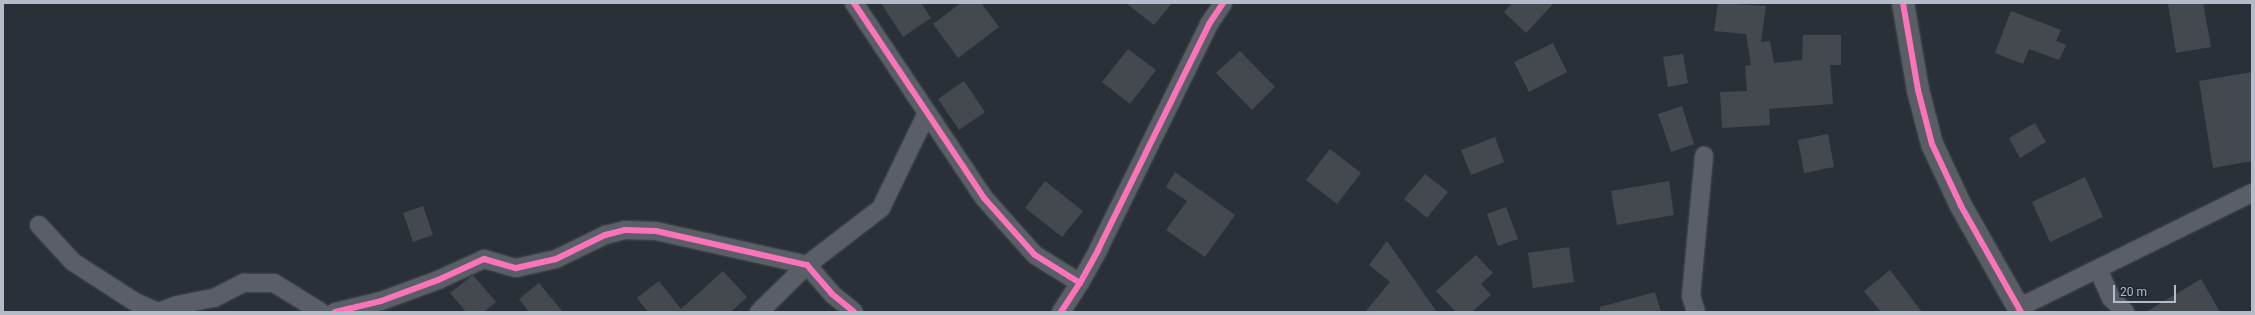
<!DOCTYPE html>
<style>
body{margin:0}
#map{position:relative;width:2255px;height:315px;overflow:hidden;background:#2a3038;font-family:Roboto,sans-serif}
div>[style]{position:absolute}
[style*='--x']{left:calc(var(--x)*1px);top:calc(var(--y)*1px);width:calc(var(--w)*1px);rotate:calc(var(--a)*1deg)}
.building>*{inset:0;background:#444950}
.roads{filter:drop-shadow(0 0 1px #484c53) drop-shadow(0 0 1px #484c53)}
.street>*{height:18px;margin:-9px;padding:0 9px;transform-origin:9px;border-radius:9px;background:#5a5e66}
.secondary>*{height:22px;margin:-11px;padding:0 11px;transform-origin:11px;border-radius:11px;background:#595d64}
.cycleway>*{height:6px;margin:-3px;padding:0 3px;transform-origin:3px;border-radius:3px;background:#fb73b8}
span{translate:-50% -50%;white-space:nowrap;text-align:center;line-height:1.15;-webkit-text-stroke:3.5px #1d2633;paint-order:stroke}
.frame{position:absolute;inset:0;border:4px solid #b4bcc9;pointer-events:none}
.scale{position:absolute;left:2113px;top:285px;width:63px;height:18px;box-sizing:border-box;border:2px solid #b4bcc9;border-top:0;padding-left:5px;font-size:12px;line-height:14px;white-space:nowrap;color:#b4bcc9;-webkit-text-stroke:3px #1d2633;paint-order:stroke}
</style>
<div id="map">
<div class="building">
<div style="clip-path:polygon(881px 3px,921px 3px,931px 18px,903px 37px)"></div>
<div style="clip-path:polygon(961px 3px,981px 3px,999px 27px,958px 58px,933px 24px)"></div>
<div style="clip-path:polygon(1126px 3px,1172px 3px,1154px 25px)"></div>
<div style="clip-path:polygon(1512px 3px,1554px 3px,1526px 33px,1504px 12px)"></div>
<div style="clip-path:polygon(1718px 3px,1766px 6px,1761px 42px,1770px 41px,1774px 63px,1802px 60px,1803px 35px,1841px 35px,1841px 65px,1830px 65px,1833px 104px,1769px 109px,1770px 125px,1722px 128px,1720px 92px,1747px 91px,1745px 66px,1751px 65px,1746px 34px,1714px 31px)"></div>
<div style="clip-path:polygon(2168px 3px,2203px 3px,2211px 47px,2176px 53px)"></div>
<div style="clip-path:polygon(2011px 11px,2061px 30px,2056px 41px,2066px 45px,2059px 60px,2029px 49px,2023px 64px,1995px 53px)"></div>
<div style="clip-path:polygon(1553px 43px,1567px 72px,1529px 92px,1514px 62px)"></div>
<div style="clip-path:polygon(1128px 49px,1156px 70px,1130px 104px,1102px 82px)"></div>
<div style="clip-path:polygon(1240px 51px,1275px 87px,1252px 110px,1216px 73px)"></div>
<div style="clip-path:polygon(1683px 54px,1688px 83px,1668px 87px,1663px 57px)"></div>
<div style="clip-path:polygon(2252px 72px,2252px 161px,2213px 168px,2199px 81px)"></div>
<div style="clip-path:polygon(964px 81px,985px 112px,959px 130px,938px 99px)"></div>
<div style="clip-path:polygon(1682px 106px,1694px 144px,1671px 152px,1658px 114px)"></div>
<div style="clip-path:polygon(2035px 123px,2046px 142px,2020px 158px,2009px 138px)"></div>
<div style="clip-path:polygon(1828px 134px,1834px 167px,1804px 173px,1798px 140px)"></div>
<div style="clip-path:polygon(1495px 137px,1504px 162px,1471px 175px,1461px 150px)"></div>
<div style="clip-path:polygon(1330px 149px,1361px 173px,1337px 204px,1306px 180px)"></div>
<div style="clip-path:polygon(1175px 172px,1235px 215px,1205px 257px,1166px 230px,1187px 201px,1166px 187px)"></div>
<div style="clip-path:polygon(1425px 174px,1448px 192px,1427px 218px,1404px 199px)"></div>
<div style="clip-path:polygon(2085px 177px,2103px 217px,2050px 242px,2032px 202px)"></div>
<div style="clip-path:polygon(1045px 181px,1083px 211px,1062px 237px,1025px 208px)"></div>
<div style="clip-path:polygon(1669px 181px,1674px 215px,1617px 225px,1611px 191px)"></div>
<div style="clip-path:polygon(423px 206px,433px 235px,413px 242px,403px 213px)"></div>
<div style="clip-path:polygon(1506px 207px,1518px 239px,1498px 246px,1487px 214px)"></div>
<div style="clip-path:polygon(1387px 241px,1437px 312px,1365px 312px,1390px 282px,1369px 265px)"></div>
<div style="clip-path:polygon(1569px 247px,1574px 282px,1533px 288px,1528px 253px)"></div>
<div style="clip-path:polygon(1476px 255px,1493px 273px,1481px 284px,1491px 295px,1472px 312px,1456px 312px,1436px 291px)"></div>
<div style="clip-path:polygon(1890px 270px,1922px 312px,1881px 312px,1864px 291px)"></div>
<div style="clip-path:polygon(723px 271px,747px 297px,731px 312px,648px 312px,637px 298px,659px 281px,681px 309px)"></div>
<div style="clip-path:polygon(473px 275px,496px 302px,484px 312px,466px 312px,450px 293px)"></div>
<div style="clip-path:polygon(2201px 279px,2220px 312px,2146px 312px)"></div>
<div style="clip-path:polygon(539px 283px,563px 312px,529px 312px,519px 299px)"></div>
<div style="clip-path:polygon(1655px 292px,1661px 312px,1600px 312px,1600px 307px)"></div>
</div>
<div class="roads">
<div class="street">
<div style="--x:854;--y:3;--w:234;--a:56.3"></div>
<div style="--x:984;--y:198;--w:76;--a:48.2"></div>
<div style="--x:1035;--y:255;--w:53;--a:31.9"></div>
<div style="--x:39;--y:225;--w:50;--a:47.4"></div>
<div style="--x:73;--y:262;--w:74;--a:32.8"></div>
<div style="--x:135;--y:302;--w:24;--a:24"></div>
<div style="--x:2098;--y:269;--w:32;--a:66"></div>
<div style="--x:2111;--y:298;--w:20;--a:45"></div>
<div style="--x:2018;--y:308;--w:261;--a:-26.2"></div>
<div style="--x:159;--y:312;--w:19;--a:-21"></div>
<div style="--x:177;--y:305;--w:38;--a:-11"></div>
<div style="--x:214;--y:298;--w:34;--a:-27"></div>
<div style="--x:244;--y:283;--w:30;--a:0"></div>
<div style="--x:274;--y:283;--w:55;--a:31.7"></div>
<div style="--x:335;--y:312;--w:47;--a:-13.4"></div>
<div style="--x:381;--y:301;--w:61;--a:-20.2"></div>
<div style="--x:438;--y:280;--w:51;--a:-24.5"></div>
<div style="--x:484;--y:259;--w:33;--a:16"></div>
<div style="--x:516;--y:268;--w:41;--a:-12.7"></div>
<div style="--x:556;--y:259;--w:55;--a:-26.1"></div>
<div style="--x:605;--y:235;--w:21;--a:-14"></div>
<div style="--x:625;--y:230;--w:31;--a:2"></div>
<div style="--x:656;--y:231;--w:155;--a:12.7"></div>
<div style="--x:807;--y:265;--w:38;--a:49"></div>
<div style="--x:832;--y:294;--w:28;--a:39"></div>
<div style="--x:759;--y:312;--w:67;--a:-44.4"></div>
<div style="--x:807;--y:265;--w:93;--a:-37.6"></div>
<div style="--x:881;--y:208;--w:106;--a:-64.2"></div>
<div style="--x:1061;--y:312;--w:35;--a:-57"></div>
<div style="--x:1080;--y:283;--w:38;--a:-61"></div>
<div style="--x:1098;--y:250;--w:252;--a:-63.8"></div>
<div style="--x:1209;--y:24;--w:25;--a:-56"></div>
<div style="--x:1696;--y:312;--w:17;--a:-107"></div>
<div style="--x:1691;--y:296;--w:141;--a:-84.7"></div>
</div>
<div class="secondary">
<div style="--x:1903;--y:3;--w:88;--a:80.2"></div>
<div style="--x:1918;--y:90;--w:56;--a:75.5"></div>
<div style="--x:1932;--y:144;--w:68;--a:64.9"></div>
<div style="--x:1961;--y:206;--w:122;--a:60.5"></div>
</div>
</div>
<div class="cycleway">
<div style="--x:854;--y:3;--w:234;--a:56.3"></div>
<div style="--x:984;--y:198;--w:76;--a:48.2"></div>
<div style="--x:1035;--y:255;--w:53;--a:31.9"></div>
<div style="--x:1903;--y:3;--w:88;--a:80.2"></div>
<div style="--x:1918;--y:90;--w:56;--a:75.5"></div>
<div style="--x:1932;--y:144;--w:68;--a:64.9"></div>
<div style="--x:1961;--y:206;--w:122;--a:60.5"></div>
<div style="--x:335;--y:312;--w:47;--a:-13.4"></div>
<div style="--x:381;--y:301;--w:61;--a:-20.2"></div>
<div style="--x:438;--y:280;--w:51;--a:-24.5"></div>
<div style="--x:484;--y:259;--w:33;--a:16"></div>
<div style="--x:516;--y:268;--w:41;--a:-12.7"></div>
<div style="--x:556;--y:259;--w:55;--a:-26.1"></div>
<div style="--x:605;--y:235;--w:21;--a:-14"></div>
<div style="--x:625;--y:230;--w:31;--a:2"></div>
<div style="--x:656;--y:231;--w:155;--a:12.7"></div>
<div style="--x:807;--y:265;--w:38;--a:49"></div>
<div style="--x:832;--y:294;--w:28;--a:39"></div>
<div style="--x:1061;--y:312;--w:35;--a:-57"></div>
<div style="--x:1080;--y:283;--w:38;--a:-61"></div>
<div style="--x:1098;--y:250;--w:252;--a:-63.8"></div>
<div style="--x:1209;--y:24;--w:25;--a:-56"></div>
</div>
<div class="frame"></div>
<div class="scale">20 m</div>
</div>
